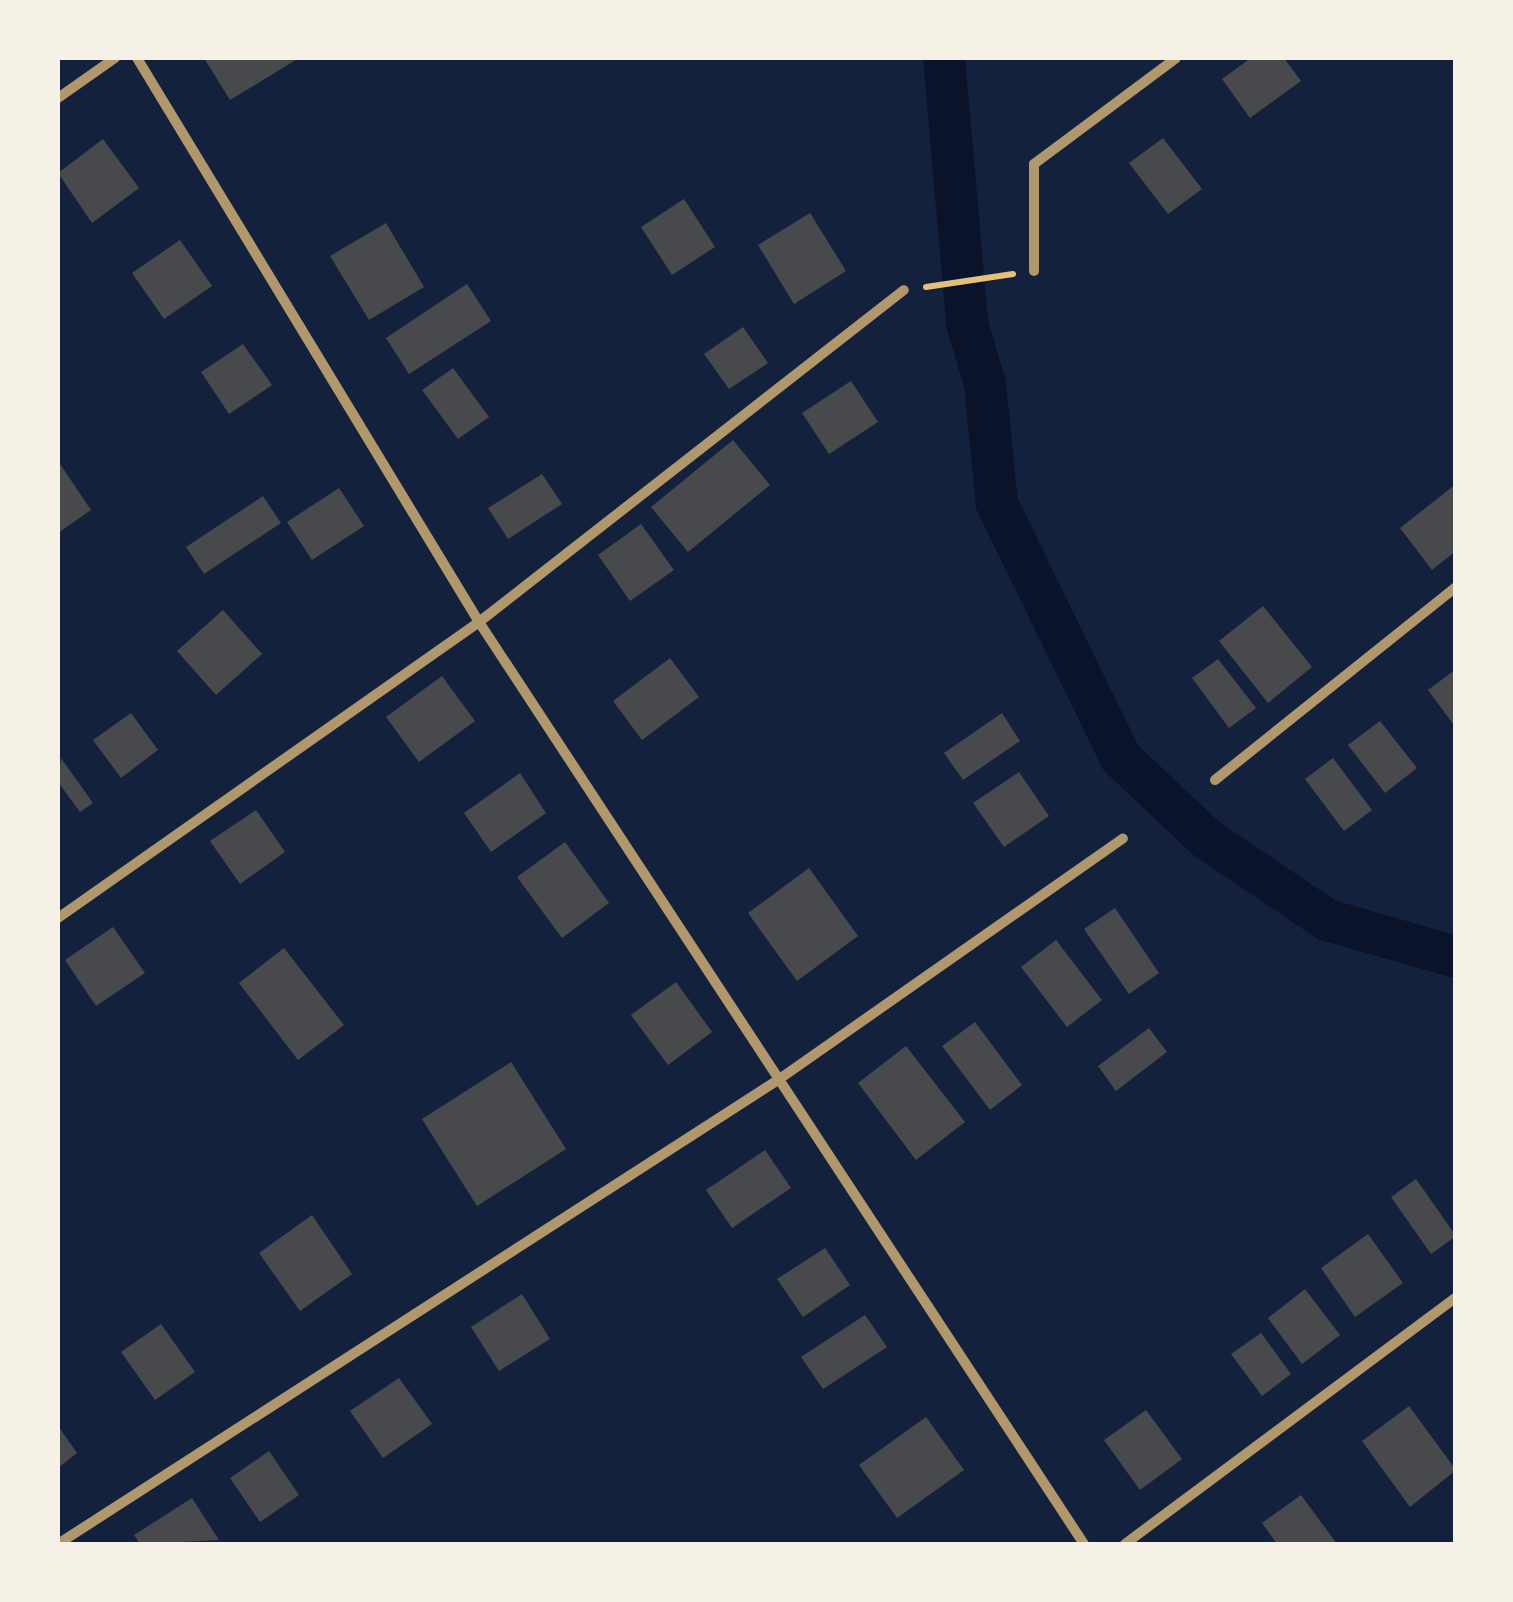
<!DOCTYPE html>
<style>
body{margin:0}
#map{position:relative;width:1513px;height:1602px;overflow:hidden;background:#14213d;font-family:Overpass,sans-serif}
div>[style]{position:absolute}
[style*='--x']{left:calc(var(--x)*1px);top:calc(var(--y)*1px);width:calc(var(--w)*1px);rotate:calc(var(--a)*1deg)}
.canal>*{height:42px;margin:-21px;padding:0 21px;transform-origin:21px;border-radius:21px;background:#0b132b}
.building>*{inset:0;background:#48494c}
.path>*{height:6px;margin:-3px;padding:0 3px;transform-origin:3px;border-radius:3px;background:#e5c07b}
.minor>*{height:10px;margin:-5px;padding:0 5px;transform-origin:5px;border-radius:5px;background:#b1986c}
span{translate:-50% -50%;white-space:nowrap;text-align:center;line-height:1.15;-webkit-text-stroke:8px #f6f1e7;paint-order:stroke}
.frame{position:absolute;inset:0;border:60px solid #f6f1e7;pointer-events:none}
</style>
<div id="map">
<div class="canal">
<div style="--x:944;--y:58;--w:266;--a:85"></div>
<div style="--x:967;--y:323;--w:64;--a:73.6"></div>
<div style="--x:985;--y:384;--w:121;--a:84.3"></div>
<div style="--x:997;--y:504;--w:283;--a:64"></div>
<div style="--x:1121;--y:758;--w:118;--a:43.3"></div>
<div style="--x:1207;--y:839;--w:145;--a:34"></div>
<div style="--x:1327;--y:920;--w:134;--a:16"></div>
</div>
<div class="building">
<div style="clip-path:polygon(204px 58px,299px 58px,230px 100px)"></div>
<div style="clip-path:polygon(1251px 58px,1284px 58px,1301px 81px,1250px 118px,1222px 79px)"></div>
<div style="clip-path:polygon(1163px 138px,1202px 189px,1168px 214px,1129px 163px)"></div>
<div style="clip-path:polygon(103px 139px,139px 188px,92px 223px,58px 173px)"></div>
<div style="clip-path:polygon(684px 199px,715px 247px,672px 275px,641px 227px)"></div>
<div style="clip-path:polygon(810px 213px,846px 271px,794px 304px,758px 245px)"></div>
<div style="clip-path:polygon(386px 223px,424px 287px,369px 320px,330px 256px)"></div>
<div style="clip-path:polygon(180px 240px,212px 286px,164px 319px,132px 273px)"></div>
<div style="clip-path:polygon(467px 284px,491px 321px,409px 374px,386px 338px)"></div>
<div style="clip-path:polygon(743px 327px,768px 363px,729px 389px,704px 354px)"></div>
<div style="clip-path:polygon(243px 344px,272px 385px,229px 414px,201px 372px)"></div>
<div style="clip-path:polygon(453px 368px,489px 417px,458px 439px,422px 390px)"></div>
<div style="clip-path:polygon(851px 381px,878px 422px,829px 454px,802px 413px)"></div>
<div style="clip-path:polygon(733px 440px,770px 485px,688px 552px,651px 507px)"></div>
<div style="clip-path:polygon(58px 461px,91px 510px,58px 533px)"></div>
<div style="clip-path:polygon(542px 474px,562px 504px,508px 539px,488px 508px)"></div>
<div style="clip-path:polygon(1456px 484px,1456px 551px,1432px 570px,1400px 528px)"></div>
<div style="clip-path:polygon(339px 488px,364px 526px,312px 560px,287px 522px)"></div>
<div style="clip-path:polygon(263px 496px,281px 523px,204px 574px,186px 547px)"></div>
<div style="clip-path:polygon(641px 524px,674px 570px,630px 601px,598px 555px)"></div>
<div style="clip-path:polygon(1263px 606px,1312px 667px,1268px 703px,1219px 641px)"></div>
<div style="clip-path:polygon(223px 610px,262px 654px,216px 695px,177px 651px)"></div>
<div style="clip-path:polygon(670px 658px,699px 697px,642px 740px,613px 701px)"></div>
<div style="clip-path:polygon(1218px 659px,1256px 708px,1229px 728px,1192px 678px)"></div>
<div style="clip-path:polygon(1456px 669px,1456px 728px,1428px 690px)"></div>
<div style="clip-path:polygon(442px 676px,475px 721px,419px 762px,386px 717px)"></div>
<div style="clip-path:polygon(131px 713px,158px 750px,121px 778px,93px 740px)"></div>
<div style="clip-path:polygon(1002px 713px,1020px 741px,963px 780px,944px 753px)"></div>
<div style="clip-path:polygon(1380px 721px,1417px 768px,1385px 793px,1348px 745px)"></div>
<div style="clip-path:polygon(61px 758px,93px 803px,80px 812px,58px 782px)"></div>
<div style="clip-path:polygon(1333px 758px,1372px 810px,1344px 831px,1305px 779px)"></div>
<div style="clip-path:polygon(1019px 772px,1049px 816px,1004px 847px,973px 803px)"></div>
<div style="clip-path:polygon(520px 773px,546px 813px,491px 852px,464px 813px)"></div>
<div style="clip-path:polygon(256px 810px,285px 852px,240px 884px,210px 841px)"></div>
<div style="clip-path:polygon(565px 842px,609px 903px,562px 938px,517px 877px)"></div>
<div style="clip-path:polygon(809px 868px,858px 936px,797px 981px,748px 913px)"></div>
<div style="clip-path:polygon(1115px 908px,1159px 973px,1129px 994px,1084px 929px)"></div>
<div style="clip-path:polygon(113px 927px,145px 973px,96px 1006px,65px 960px)"></div>
<div style="clip-path:polygon(1056px 940px,1102px 1000px,1067px 1027px,1021px 967px)"></div>
<div style="clip-path:polygon(284px 948px,344px 1025px,298px 1060px,239px 983px)"></div>
<div style="clip-path:polygon(676px 982px,712px 1032px,668px 1065px,631px 1015px)"></div>
<div style="clip-path:polygon(975px 1022px,1022px 1085px,990px 1110px,942px 1046px)"></div>
<div style="clip-path:polygon(1149px 1028px,1167px 1052px,1116px 1091px,1098px 1066px)"></div>
<div style="clip-path:polygon(906px 1046px,965px 1122px,916px 1160px,858px 1083px)"></div>
<div style="clip-path:polygon(511px 1062px,566px 1149px,477px 1206px,422px 1119px)"></div>
<div style="clip-path:polygon(765px 1150px,791px 1188px,732px 1228px,706px 1190px)"></div>
<div style="clip-path:polygon(1416px 1179px,1456px 1236px,1431px 1254px,1391px 1197px)"></div>
<div style="clip-path:polygon(312px 1215px,352px 1274px,300px 1311px,259px 1253px)"></div>
<div style="clip-path:polygon(1368px 1234px,1403px 1283px,1355px 1317px,1321px 1268px)"></div>
<div style="clip-path:polygon(825px 1248px,850px 1285px,803px 1317px,777px 1279px)"></div>
<div style="clip-path:polygon(1305px 1289px,1340px 1335px,1302px 1364px,1268px 1318px)"></div>
<div style="clip-path:polygon(522px 1294px,550px 1339px,499px 1371px,471px 1327px)"></div>
<div style="clip-path:polygon(865px 1315px,887px 1347px,823px 1389px,801px 1357px)"></div>
<div style="clip-path:polygon(161px 1324px,195px 1372px,155px 1400px,121px 1352px)"></div>
<div style="clip-path:polygon(1261px 1333px,1291px 1374px,1262px 1396px,1231px 1354px)"></div>
<div style="clip-path:polygon(399px 1378px,432px 1424px,383px 1458px,350px 1411px)"></div>
<div style="clip-path:polygon(1409px 1406px,1456px 1470px,1410px 1507px,1362px 1441px)"></div>
<div style="clip-path:polygon(1146px 1410px,1182px 1459px,1140px 1490px,1104px 1440px)"></div>
<div style="clip-path:polygon(926px 1417px,964px 1470px,897px 1518px,859px 1465px)"></div>
<div style="clip-path:polygon(58px 1426px,77px 1453px,58px 1468px)"></div>
<div style="clip-path:polygon(269px 1451px,299px 1495px,260px 1522px,230px 1478px)"></div>
<div style="clip-path:polygon(1301px 1495px,1337px 1544px,1277px 1544px,1262px 1523px)"></div>
<div style="clip-path:polygon(192px 1498px,219px 1540px,140px 1544px,134px 1535px)"></div>
</div>
<div class="path">
<div style="--x:926;--y:287;--w:88;--a:-8.5"></div>
</div>
<div class="minor">
<div style="--x:137;--y:58;--w:660;--a:58.77"></div>
<div style="--x:479;--y:622;--w:1103;--a:56.73"></div>
<div style="--x:58;--y:98;--w:70;--a:-35.1"></div>
<div style="--x:1034;--y:271;--w:107;--a:-90"></div>
<div style="--x:1034;--y:164;--w:177;--a:-36.7"></div>
<div style="--x:1215;--y:780;--w:309;--a:-38.7"></div>
<div style="--x:58;--y:918;--w:515;--a:-35.11"></div>
<div style="--x:479;--y:622;--w:539;--a:-38"></div>
<div style="--x:58;--y:1544;--w:857;--a:-32.8"></div>
<div style="--x:778;--y:1080;--w:421;--a:-35"></div>
<div style="--x:1125;--y:1544;--w:413;--a:-36.7"></div>
</div>
<div class="frame"></div>
</div>
